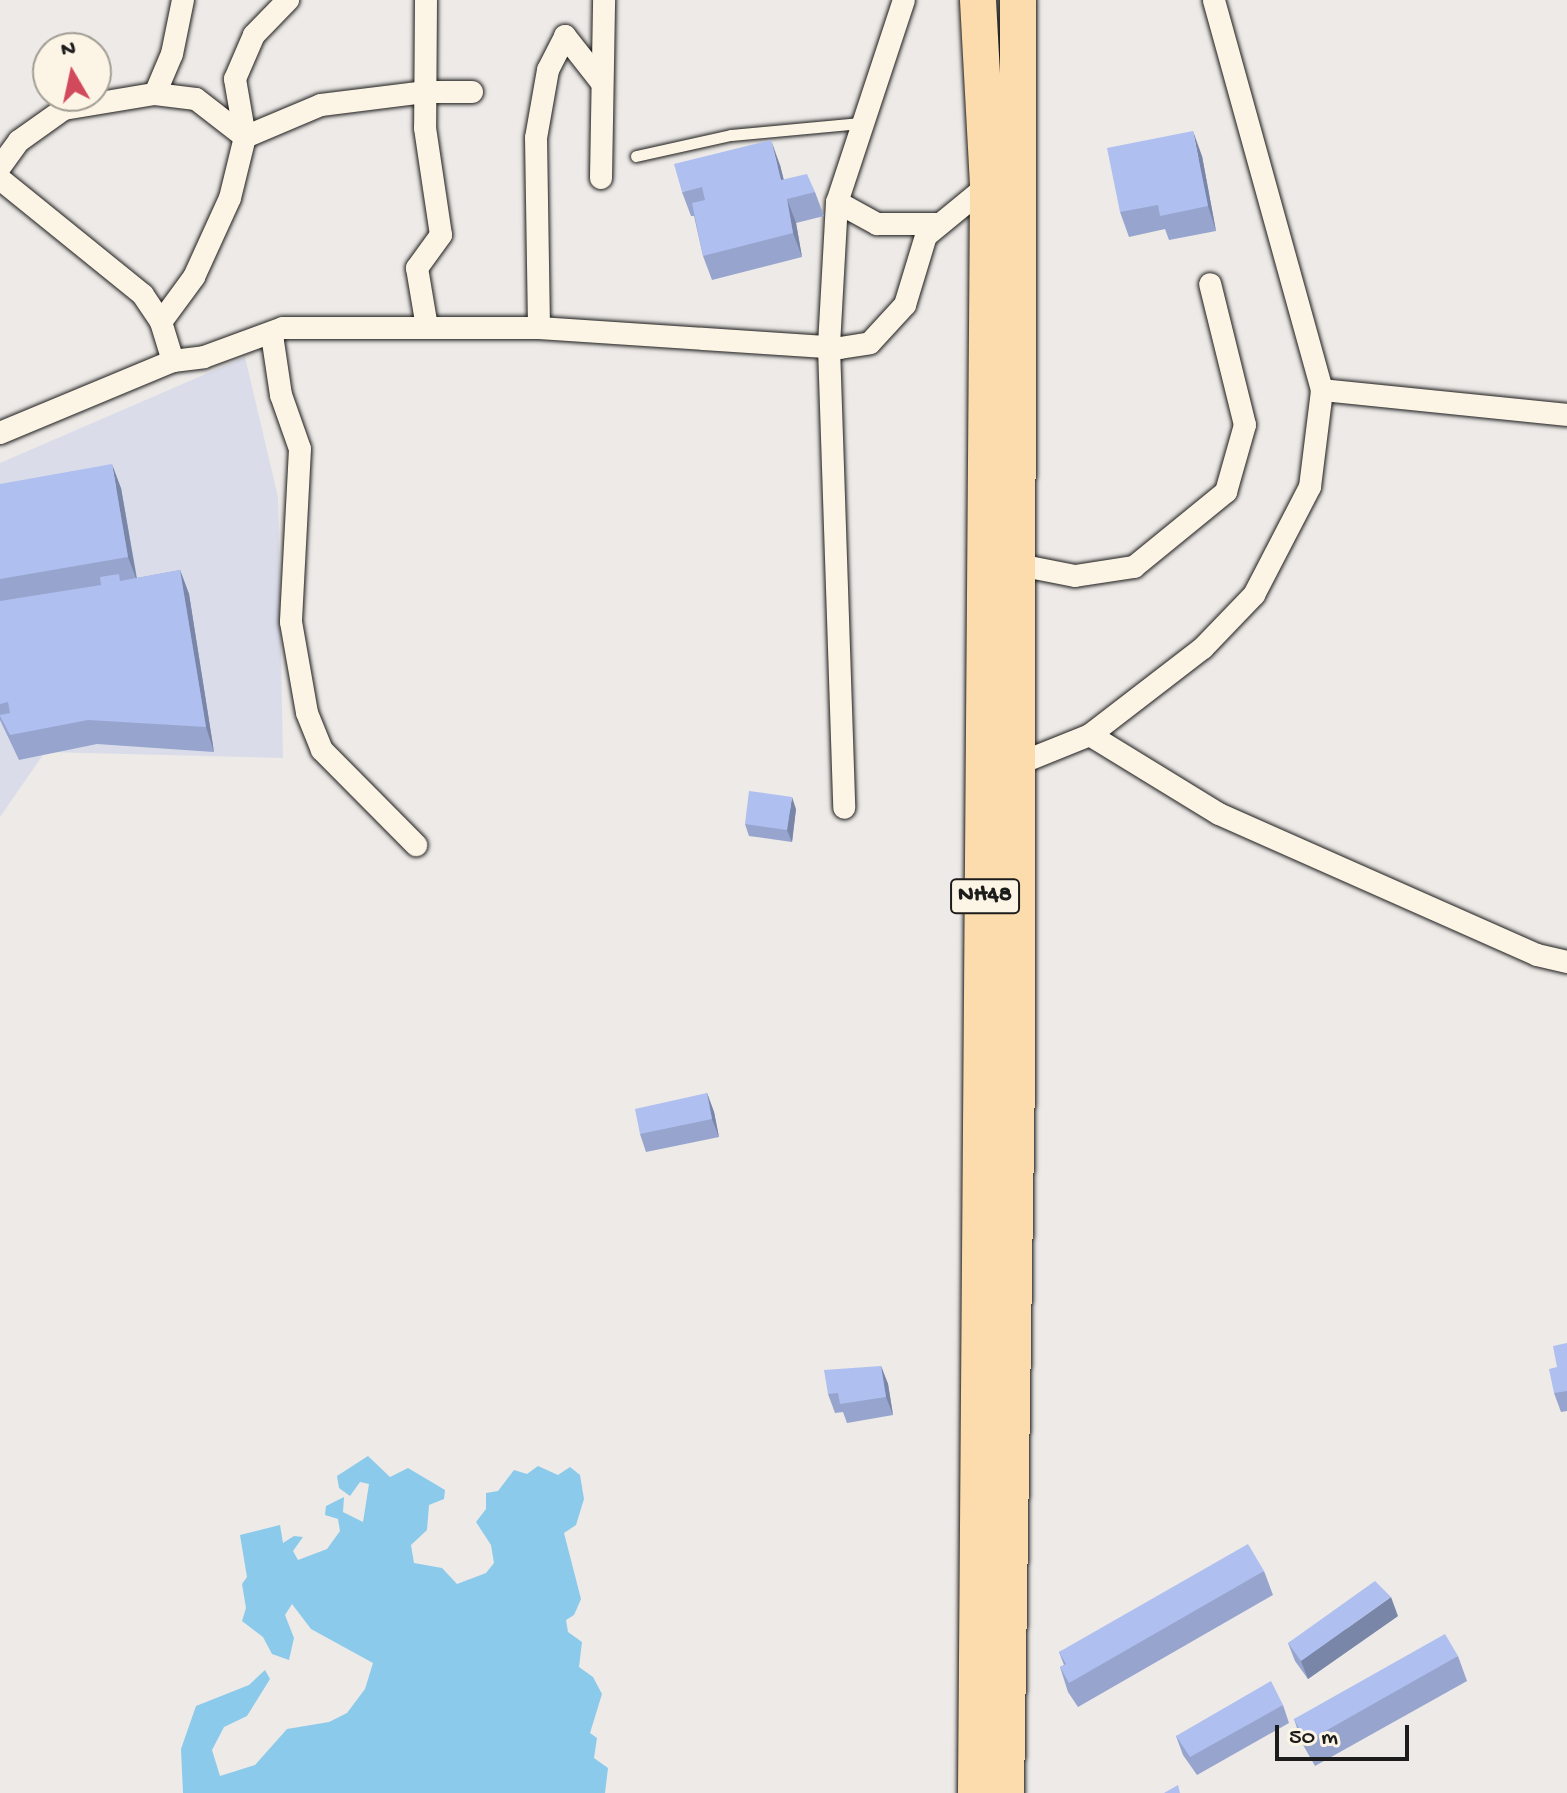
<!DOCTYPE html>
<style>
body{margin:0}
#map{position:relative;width:1567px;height:1793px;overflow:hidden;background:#edeae7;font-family:"Gochi Hand",sans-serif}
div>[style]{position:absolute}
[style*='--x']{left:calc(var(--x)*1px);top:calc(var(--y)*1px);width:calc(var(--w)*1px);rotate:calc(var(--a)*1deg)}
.built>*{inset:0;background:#dadde9}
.water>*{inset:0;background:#8bcaeb}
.roads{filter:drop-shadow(0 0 2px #1c1c1c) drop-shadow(0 0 2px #1c1c1c)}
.service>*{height:11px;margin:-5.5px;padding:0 5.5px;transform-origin:5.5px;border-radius:5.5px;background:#fcf5e5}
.minor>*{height:22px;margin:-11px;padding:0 11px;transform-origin:11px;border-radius:11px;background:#fcf5e5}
.trunk>*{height:36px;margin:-18px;padding:0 18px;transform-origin:18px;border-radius:18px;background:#fcdcac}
.wall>*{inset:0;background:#96a4ce}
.shaded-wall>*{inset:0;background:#7a86a7}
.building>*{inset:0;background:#afbfef}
span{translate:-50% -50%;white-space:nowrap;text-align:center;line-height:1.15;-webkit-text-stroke:6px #fcf5e5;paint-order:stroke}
.shield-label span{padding:2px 6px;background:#fcf5e5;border:2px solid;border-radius:6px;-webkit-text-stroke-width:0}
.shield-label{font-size:24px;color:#1c1c1c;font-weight:700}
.north{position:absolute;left:32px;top:32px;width:80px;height:80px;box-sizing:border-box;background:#fcf5e5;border:2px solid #a29e95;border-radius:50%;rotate:351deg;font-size:22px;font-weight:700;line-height:32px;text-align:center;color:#1c1c1c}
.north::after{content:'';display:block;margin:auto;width:28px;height:36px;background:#d1495b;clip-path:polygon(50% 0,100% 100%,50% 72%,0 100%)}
.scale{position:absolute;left:1275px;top:1725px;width:134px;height:36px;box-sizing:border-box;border:4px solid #1c1c1c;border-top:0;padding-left:10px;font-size:24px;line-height:28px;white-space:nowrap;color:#1c1c1c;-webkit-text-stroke:6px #fcf5e5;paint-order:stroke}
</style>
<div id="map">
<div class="built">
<div style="clip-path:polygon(245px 357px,278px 497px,283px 758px,45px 752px,0 817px,0 463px)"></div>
</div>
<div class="water">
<div style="clip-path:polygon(368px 1456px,390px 1477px,408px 1468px,445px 1490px,444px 1499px,429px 1505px,427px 1530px,411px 1545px,414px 1563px,442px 1568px,457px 1584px,486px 1573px,494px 1563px,491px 1545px,476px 1522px,486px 1509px,486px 1493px,498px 1491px,514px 1470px,527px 1474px,538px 1466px,558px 1475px,570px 1467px,580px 1475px,584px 1499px,576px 1525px,564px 1533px,581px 1599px,574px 1615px,566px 1620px,568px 1632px,582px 1642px,579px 1667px,593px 1677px,602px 1694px,590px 1733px,597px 1738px,594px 1758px,608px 1768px,605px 1793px,183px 1793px,181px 1749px,196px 1706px,249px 1685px,265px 1670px,270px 1679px,247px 1716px,224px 1727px,212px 1750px,220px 1776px,255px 1765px,287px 1729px,329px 1722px,347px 1713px,365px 1689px,373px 1663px,311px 1629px,292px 1604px,285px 1615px,294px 1638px,289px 1660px,272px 1654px,263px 1637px,242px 1621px,246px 1608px,242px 1584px,247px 1577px,240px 1535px,280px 1525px,283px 1543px,294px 1536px,303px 1537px,293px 1551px,298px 1560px,327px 1549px,340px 1531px,338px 1519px,325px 1515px,326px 1506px,344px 1497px,343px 1512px,363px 1522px,369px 1484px,360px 1482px,350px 1496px,339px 1488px,337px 1476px)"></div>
</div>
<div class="roads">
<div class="service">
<div style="--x:636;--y:156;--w:97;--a:-12.5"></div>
<div style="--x:731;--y:135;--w:130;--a:-5.3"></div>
</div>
<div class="minor">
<div style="--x:426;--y:0;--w:128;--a:90.4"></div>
<div style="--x:425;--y:128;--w:108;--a:81.5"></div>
<div style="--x:441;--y:235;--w:41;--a:126"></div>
<div style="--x:417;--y:268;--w:60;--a:80.4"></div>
<div style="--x:904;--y:0;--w:213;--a:108.3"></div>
<div style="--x:837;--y:202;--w:46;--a:28.8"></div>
<div style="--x:877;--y:224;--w:63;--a:0"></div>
<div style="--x:155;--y:94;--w:43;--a:-67"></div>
<div style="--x:172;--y:54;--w:55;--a:-78.5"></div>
<div style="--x:0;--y:167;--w:32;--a:-54"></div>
<div style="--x:19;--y:141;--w:55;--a:-35.4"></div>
<div style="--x:64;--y:109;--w:92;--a:-9.4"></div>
<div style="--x:155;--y:94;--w:41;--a:7"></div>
<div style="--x:196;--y:99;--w:62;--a:37.8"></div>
<div style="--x:245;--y:137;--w:82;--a:-22.8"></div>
<div style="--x:321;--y:105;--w:106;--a:-7.1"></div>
<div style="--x:426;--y:92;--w:46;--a:0"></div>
<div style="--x:601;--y:178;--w:178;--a:-89"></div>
<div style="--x:0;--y:179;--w:184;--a:39"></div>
<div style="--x:143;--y:295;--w:32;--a:56"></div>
<div style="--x:161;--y:322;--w:41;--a:72.9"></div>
<div style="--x:837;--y:202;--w:145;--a:93.2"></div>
<div style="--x:829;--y:347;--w:461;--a:88.1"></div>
<div style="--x:161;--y:322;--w:56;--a:-53.7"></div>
<div style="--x:194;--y:277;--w:87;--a:-65.5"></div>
<div style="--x:230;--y:198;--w:63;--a:-76.2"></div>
<div style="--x:245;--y:137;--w:59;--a:-99.8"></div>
<div style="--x:235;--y:79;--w:48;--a:-66.6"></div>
<div style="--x:254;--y:35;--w:49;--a:-45.8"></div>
<div style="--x:539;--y:328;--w:190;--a:-90.9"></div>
<div style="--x:536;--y:138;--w:69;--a:-80"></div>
<div style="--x:548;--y:70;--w:38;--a:-63"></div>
<div style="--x:565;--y:36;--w:60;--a:51.8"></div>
<div style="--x:272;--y:335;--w:61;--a:81.5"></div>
<div style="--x:281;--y:395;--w:57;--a:70.6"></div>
<div style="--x:300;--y:449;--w:173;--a:93"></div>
<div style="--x:291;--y:622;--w:92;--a:80"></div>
<div style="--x:307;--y:713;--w:40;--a:68"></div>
<div style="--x:322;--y:750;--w:134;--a:45.3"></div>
<div style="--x:1322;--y:390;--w:246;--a:5.8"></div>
<div style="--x:0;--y:433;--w:187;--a:-22.6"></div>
<div style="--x:173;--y:361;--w:31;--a:-7"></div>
<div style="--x:204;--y:357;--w:84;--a:-20.2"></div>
<div style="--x:283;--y:328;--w:256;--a:0"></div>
<div style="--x:539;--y:328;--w:302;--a:3.8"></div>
<div style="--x:840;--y:348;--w:30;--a:-9"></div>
<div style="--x:870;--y:343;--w:52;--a:-47.4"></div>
<div style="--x:905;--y:305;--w:72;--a:-73.1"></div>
<div style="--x:926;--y:236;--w:80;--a:-39.4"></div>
<div style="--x:1019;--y:565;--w:57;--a:11.1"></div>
<div style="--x:1075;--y:576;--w:60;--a:-8.7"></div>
<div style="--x:1134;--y:567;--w:119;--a:-39.2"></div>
<div style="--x:1226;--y:492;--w:70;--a:-74.2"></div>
<div style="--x:1245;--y:425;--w:145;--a:-103.9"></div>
<div style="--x:1090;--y:735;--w:143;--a:-37.6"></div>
<div style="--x:1203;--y:648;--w:74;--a:-46.1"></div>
<div style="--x:1254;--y:595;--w:122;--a:-62.6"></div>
<div style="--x:1310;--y:487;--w:98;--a:-82.9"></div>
<div style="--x:1322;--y:390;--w:405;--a:-105.5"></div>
<div style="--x:1018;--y:764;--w:78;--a:-21.9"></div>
<div style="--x:1090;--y:735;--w:151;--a:31.5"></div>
<div style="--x:1219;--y:814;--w:348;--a:23.9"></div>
<div style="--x:1537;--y:955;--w:31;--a:13"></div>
</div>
<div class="trunk">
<div style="--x:976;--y:1793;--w:1608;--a:-89.57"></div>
<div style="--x:988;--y:185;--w:185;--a:-93.1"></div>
<div style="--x:1006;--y:1793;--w:718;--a:-89.12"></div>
<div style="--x:1017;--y:1075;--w:1075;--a:-89.95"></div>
</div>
</div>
<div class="wall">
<div style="clip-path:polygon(1202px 156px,1216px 231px,1169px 240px,1165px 229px,1129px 237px,1120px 212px)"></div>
<div style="clip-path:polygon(780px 165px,784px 180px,815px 192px,824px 216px,796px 223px,802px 257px,712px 280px,703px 256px,694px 216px,691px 216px,682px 192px)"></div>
<div style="clip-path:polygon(0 484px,121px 488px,137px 578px,180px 570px,189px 594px,214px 752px,97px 744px,19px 760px,0 720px)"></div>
<div style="clip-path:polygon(796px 809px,792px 842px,749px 836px,745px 824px)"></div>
<div style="clip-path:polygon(707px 1093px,714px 1112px,719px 1137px,646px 1152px,640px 1134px)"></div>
<div style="clip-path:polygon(1567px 1343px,1567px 1411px,1561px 1412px,1554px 1393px,1557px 1367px)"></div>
<div style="clip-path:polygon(881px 1366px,888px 1384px,893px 1415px,847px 1423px,843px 1412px,835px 1413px,828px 1394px)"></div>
<div style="clip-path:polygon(1264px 1571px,1273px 1595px,1078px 1707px,1068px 1692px,1060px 1667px,1064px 1665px,1059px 1652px)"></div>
<div style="clip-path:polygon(1398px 1616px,1308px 1679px,1295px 1661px,1288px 1643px)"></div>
<div style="clip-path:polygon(1458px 1656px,1467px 1681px,1315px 1766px,1302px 1743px,1294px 1719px)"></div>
<div style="clip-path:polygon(1283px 1705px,1289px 1723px,1197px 1775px,1183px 1755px,1176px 1736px)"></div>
</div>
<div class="shaded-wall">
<div style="clip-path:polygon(1193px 131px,1202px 156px,1216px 231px,1208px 206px)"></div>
<div style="clip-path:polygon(771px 140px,780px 165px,788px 198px,781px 180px)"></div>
<div style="clip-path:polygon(787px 199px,796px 223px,802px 257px,793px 233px)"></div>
<div style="clip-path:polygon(112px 464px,121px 488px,137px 581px,128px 557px)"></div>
<div style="clip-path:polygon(180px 570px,189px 594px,214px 752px,206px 727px)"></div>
<div style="clip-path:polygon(792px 797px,796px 809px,792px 842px,787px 830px)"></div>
<div style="clip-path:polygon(707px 1093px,714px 1112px,719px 1137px,712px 1119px)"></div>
<div style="clip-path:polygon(881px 1366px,888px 1384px,893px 1415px,886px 1397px)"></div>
<div style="clip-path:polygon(1391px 1597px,1398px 1616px,1308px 1679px,1301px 1661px)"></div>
</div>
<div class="building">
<div style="clip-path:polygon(1193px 131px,1208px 206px,1160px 216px,1158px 205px,1120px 212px,1107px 148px)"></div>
<div style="clip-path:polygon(771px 140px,781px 180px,807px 174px,815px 192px,787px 199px,793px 233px,703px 256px,692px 203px,705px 200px,702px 187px,682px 192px,674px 164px)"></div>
<div style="clip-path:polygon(112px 464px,128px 557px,0 579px,0 484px)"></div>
<div style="clip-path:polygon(180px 570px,206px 727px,88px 720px,10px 735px,0 716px,0 715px,10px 713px,8px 702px,0 704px,0 601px,101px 585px,100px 577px,119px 574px,120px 581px)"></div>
<div style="clip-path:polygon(749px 791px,792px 797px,787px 830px,745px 824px)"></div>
<div style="clip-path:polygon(707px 1093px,712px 1119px,640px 1134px,635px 1109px)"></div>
<div style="clip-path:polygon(1567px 1343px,1567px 1391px,1554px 1393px,1549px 1369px,1557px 1367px,1553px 1346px)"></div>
<div style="clip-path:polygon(881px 1366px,886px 1397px,840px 1404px,838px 1393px,828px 1394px,824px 1370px)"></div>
<div style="clip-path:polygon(1248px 1544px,1264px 1571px,1069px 1683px,1060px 1667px,1066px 1664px,1059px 1652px)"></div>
<div style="clip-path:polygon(1375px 1581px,1391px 1597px,1301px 1661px,1288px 1643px)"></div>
<div style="clip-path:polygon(1445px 1634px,1458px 1656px,1306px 1742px,1294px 1719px)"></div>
<div style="clip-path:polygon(1271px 1681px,1283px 1705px,1190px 1757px,1176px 1736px)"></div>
<div style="clip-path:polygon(1178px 1785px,1180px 1793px,1164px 1793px)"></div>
</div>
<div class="shield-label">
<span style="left:985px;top:896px">NH48</span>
</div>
<div class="north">N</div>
<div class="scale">50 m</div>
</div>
